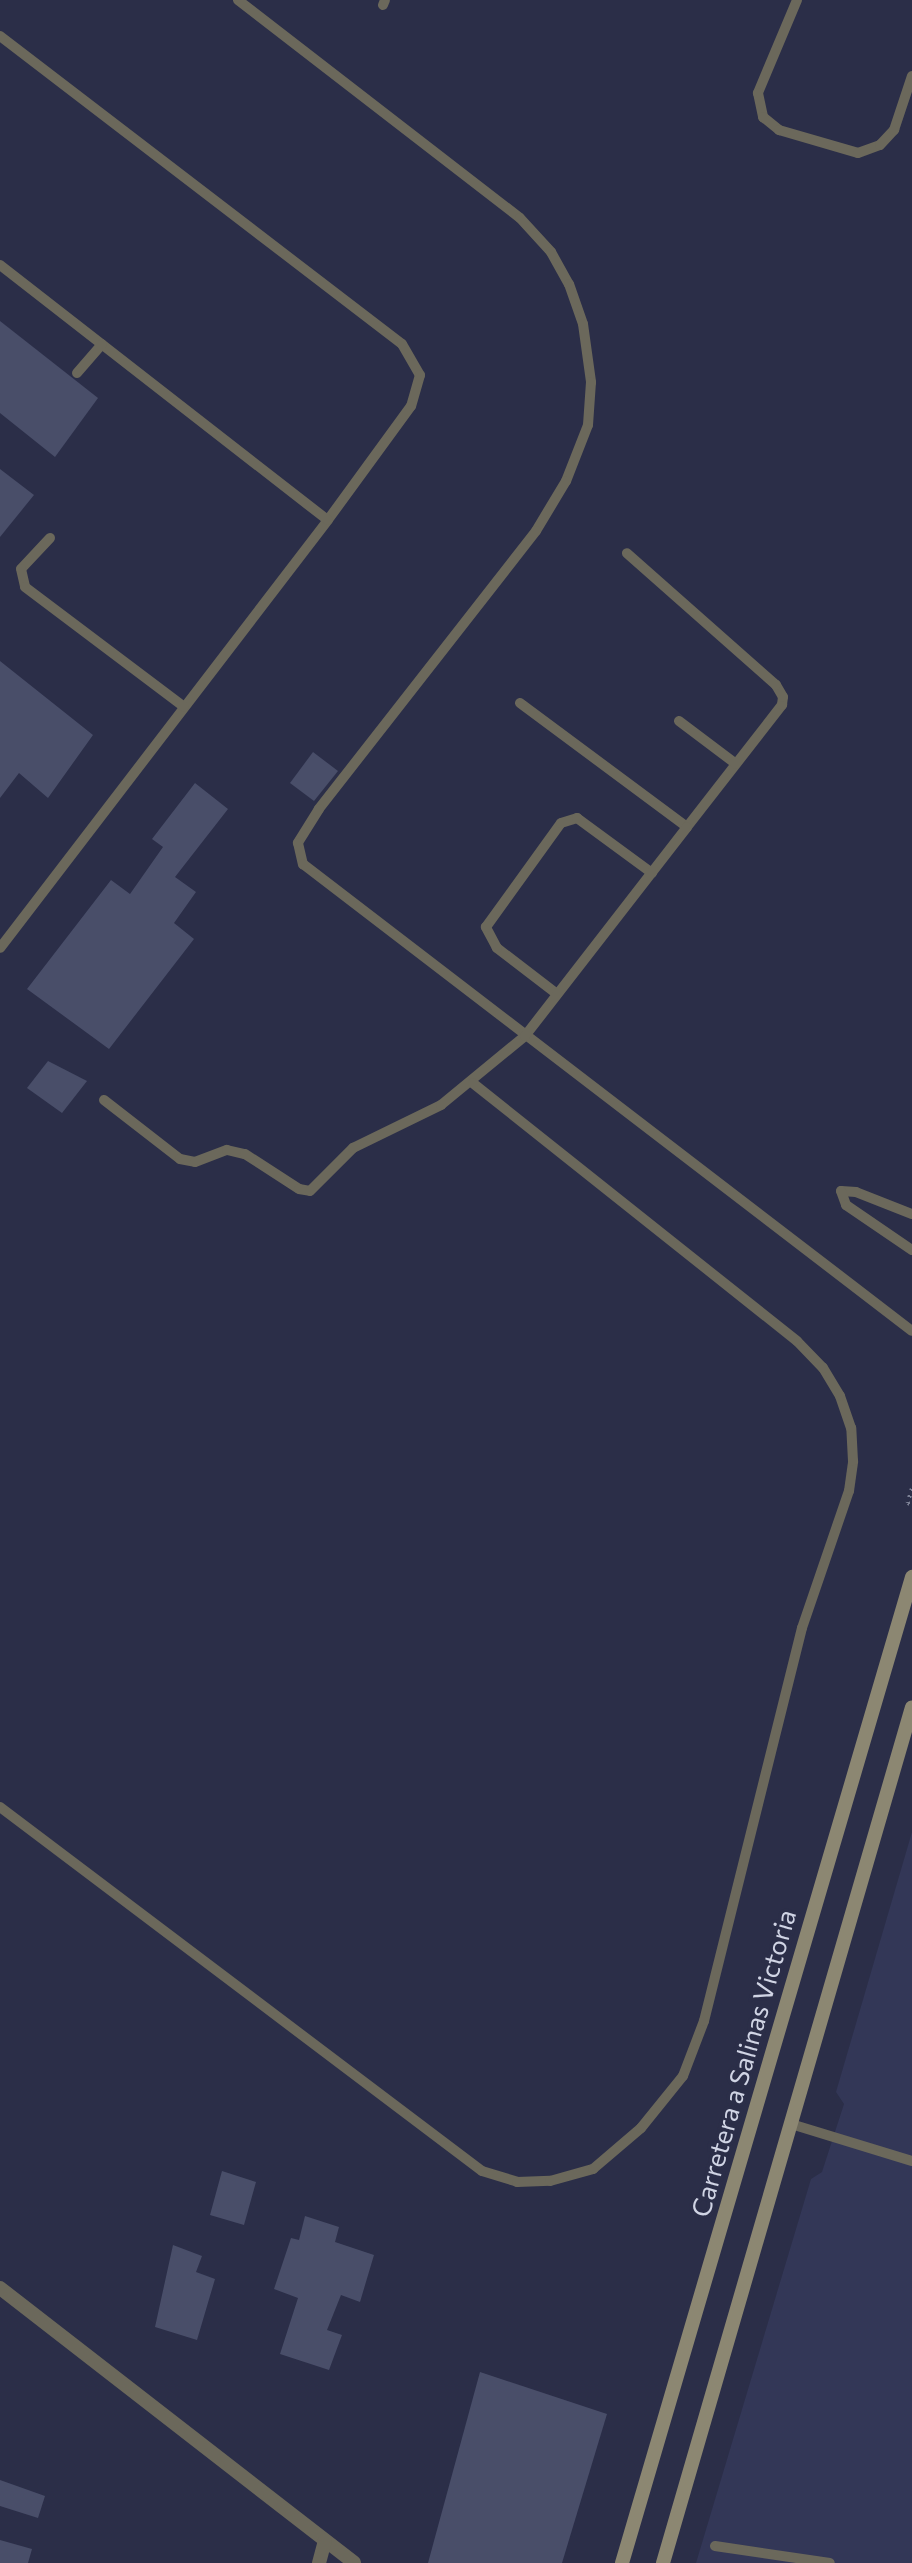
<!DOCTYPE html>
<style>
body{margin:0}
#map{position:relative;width:912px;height:2563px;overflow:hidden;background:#2b2e48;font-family:Commissioner,sans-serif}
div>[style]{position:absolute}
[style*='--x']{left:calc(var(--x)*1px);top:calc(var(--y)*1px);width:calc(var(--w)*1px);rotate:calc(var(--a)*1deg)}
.built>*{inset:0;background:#333757}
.building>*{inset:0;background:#494e69}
.path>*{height:3.5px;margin-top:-1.75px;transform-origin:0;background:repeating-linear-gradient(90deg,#7b7f94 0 2px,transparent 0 7px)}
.service>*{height:10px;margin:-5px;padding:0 5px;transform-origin:5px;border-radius:5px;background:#6b685b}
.minor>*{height:14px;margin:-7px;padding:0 7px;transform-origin:7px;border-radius:7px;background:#6b685b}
.secondary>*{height:14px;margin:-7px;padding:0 7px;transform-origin:7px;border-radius:7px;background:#8c8772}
span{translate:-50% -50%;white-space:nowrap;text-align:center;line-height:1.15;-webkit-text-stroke:7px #2b2e48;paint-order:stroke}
.street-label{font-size:26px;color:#d0d4e4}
</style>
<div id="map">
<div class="built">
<div style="clip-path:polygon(912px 1832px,912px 2563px,696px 2563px,811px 2179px,822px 2172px,844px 2104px,836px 2092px)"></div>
</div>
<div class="building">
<div style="clip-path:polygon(0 321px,98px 398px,55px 457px,0 413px)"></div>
<div style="clip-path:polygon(0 469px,34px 495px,0 537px)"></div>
<div style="clip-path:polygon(0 661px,93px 735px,48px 798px,19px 773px,0 798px)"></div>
<div style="clip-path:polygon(313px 752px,338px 771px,314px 801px,290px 783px)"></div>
<div style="clip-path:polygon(195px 783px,228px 809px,175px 877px,196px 892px,174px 923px,194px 939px,109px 1049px,27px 989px,111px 880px,130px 894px,163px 847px,152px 839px)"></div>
<div style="clip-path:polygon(48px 1061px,87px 1081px,62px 1113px,27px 1088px)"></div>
<div style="clip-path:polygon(222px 2171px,256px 2182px,244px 2225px,210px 2215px)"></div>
<div style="clip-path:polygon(305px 2216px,339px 2227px,335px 2242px,374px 2255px,360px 2302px,341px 2295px,327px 2330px,342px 2335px,329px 2370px,280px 2354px,298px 2298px,274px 2289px,291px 2238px,299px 2240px)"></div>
<div style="clip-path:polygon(173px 2245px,202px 2256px,196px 2272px,215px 2279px,197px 2340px,155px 2327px)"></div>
<div style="clip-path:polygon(480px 2372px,607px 2414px,562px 2563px,428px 2563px)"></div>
<div style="clip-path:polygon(0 2480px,45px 2496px,38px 2518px,0 2506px)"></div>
<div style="clip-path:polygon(0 2540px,32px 2549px,28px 2563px,0 2563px)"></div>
</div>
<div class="path">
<div style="--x:912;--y:1489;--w:15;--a:106"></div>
<div style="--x:908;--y:1503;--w:4;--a:27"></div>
</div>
<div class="service">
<div style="--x:238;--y:0;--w:356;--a:37.7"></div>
<div style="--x:520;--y:218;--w:46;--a:47.6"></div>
<div style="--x:551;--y:252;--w:37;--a:61"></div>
<div style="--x:569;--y:284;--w:42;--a:70.7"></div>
<div style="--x:583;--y:324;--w:59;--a:82.1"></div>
<div style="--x:591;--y:382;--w:43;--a:94"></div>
<div style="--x:588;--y:425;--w:60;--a:111.4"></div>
<div style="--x:566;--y:481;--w:58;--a:121"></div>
<div style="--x:536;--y:531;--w:353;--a:128"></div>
<div style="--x:319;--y:809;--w:40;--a:122"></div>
<div style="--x:298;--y:843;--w:22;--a:77"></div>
<div style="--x:303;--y:864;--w:767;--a:37.48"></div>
<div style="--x:797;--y:0;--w:101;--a:112.8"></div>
<div style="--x:758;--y:93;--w:25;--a:78"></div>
<div style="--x:763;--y:117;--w:21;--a:39"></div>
<div style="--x:779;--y:130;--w:82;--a:16.2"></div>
<div style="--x:858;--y:153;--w:23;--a:-20"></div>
<div style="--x:880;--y:145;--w:21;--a:-47"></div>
<div style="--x:894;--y:130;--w:57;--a:-71.6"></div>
<div style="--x:383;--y:5;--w:5;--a:-68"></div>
<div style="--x:0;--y:36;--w:506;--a:37.46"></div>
<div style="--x:402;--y:344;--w:36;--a:60"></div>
<div style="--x:420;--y:375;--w:32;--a:106"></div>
<div style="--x:411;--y:406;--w:141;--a:126.1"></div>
<div style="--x:328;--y:520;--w:539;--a:127.46"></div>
<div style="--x:0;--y:265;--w:415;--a:37.9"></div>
<div style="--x:77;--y:373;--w:38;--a:-49"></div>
<div style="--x:50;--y:538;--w:42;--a:133.1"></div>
<div style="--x:21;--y:569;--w:18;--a:77"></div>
<div style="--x:25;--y:587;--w:199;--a:37"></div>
<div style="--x:520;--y:703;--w:208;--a:36.6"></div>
<div style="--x:687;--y:827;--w:155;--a:-52.1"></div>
<div style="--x:782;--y:705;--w:8;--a:-83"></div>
<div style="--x:783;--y:697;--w:14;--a:-120"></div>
<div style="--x:776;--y:685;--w:199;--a:-138.5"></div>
<div style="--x:679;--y:721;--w:71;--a:37"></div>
<div style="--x:557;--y:994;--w:76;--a:-142.5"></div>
<div style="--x:497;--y:948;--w:24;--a:-118"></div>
<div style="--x:486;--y:927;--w:128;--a:-54.2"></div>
<div style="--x:561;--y:823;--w:17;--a:-17"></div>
<div style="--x:577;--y:818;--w:93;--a:36.3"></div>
<div style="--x:104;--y:1100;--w:96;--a:37.8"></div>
<div style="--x:180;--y:1159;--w:15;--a:11"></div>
<div style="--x:195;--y:1162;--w:34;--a:-21"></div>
<div style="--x:227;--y:1150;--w:18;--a:13"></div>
<div style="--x:245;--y:1154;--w:64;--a:32.9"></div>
<div style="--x:299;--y:1189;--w:11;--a:10"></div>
<div style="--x:310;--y:1191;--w:61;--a:-45"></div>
<div style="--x:353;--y:1148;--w:98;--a:-26"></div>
<div style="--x:441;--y:1105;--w:109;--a:-39.4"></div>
<div style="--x:525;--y:1036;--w:264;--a:-52.2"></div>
<div style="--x:912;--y:1214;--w:60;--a:-158.6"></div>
<div style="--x:856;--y:1192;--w:15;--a:-176"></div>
<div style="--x:841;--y:1191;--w:15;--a:70"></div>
<div style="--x:846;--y:1205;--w:80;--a:34.3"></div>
<div style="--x:0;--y:1807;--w:604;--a:37.06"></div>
<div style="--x:482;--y:2171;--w:37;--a:17"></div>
<div style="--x:517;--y:2182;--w:33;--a:-2"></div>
<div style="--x:550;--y:2181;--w:45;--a:-15.6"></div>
<div style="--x:593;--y:2169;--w:63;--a:-40.5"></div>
<div style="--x:641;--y:2128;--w:67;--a:-51.1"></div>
<div style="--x:683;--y:2076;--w:59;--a:-69.1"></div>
<div style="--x:704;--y:2021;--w:405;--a:-76"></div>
<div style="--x:802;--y:1628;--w:145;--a:-71.1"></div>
<div style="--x:849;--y:1491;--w:30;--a:-82"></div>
<div style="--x:853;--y:1461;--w:33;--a:-93"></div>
<div style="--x:851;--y:1428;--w:34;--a:-109"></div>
<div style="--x:840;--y:1396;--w:33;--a:-121"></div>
<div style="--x:823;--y:1368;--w:37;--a:-134"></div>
<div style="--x:797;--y:1341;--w:414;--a:-141.5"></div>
<div style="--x:791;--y:2124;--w:127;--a:17"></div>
<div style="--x:715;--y:2546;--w:116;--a:8.4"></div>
</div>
<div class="minor">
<div style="--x:0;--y:2288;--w:448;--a:37.8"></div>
<div style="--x:319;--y:2563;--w:23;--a:-75"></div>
</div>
<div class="secondary">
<div style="--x:622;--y:2563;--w:1028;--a:-73.61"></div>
<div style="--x:663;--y:2563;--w:891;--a:-73.78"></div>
</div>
<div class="street-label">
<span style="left:743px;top:2063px;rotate:-74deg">Carretera a Salinas Victoria</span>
</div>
</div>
